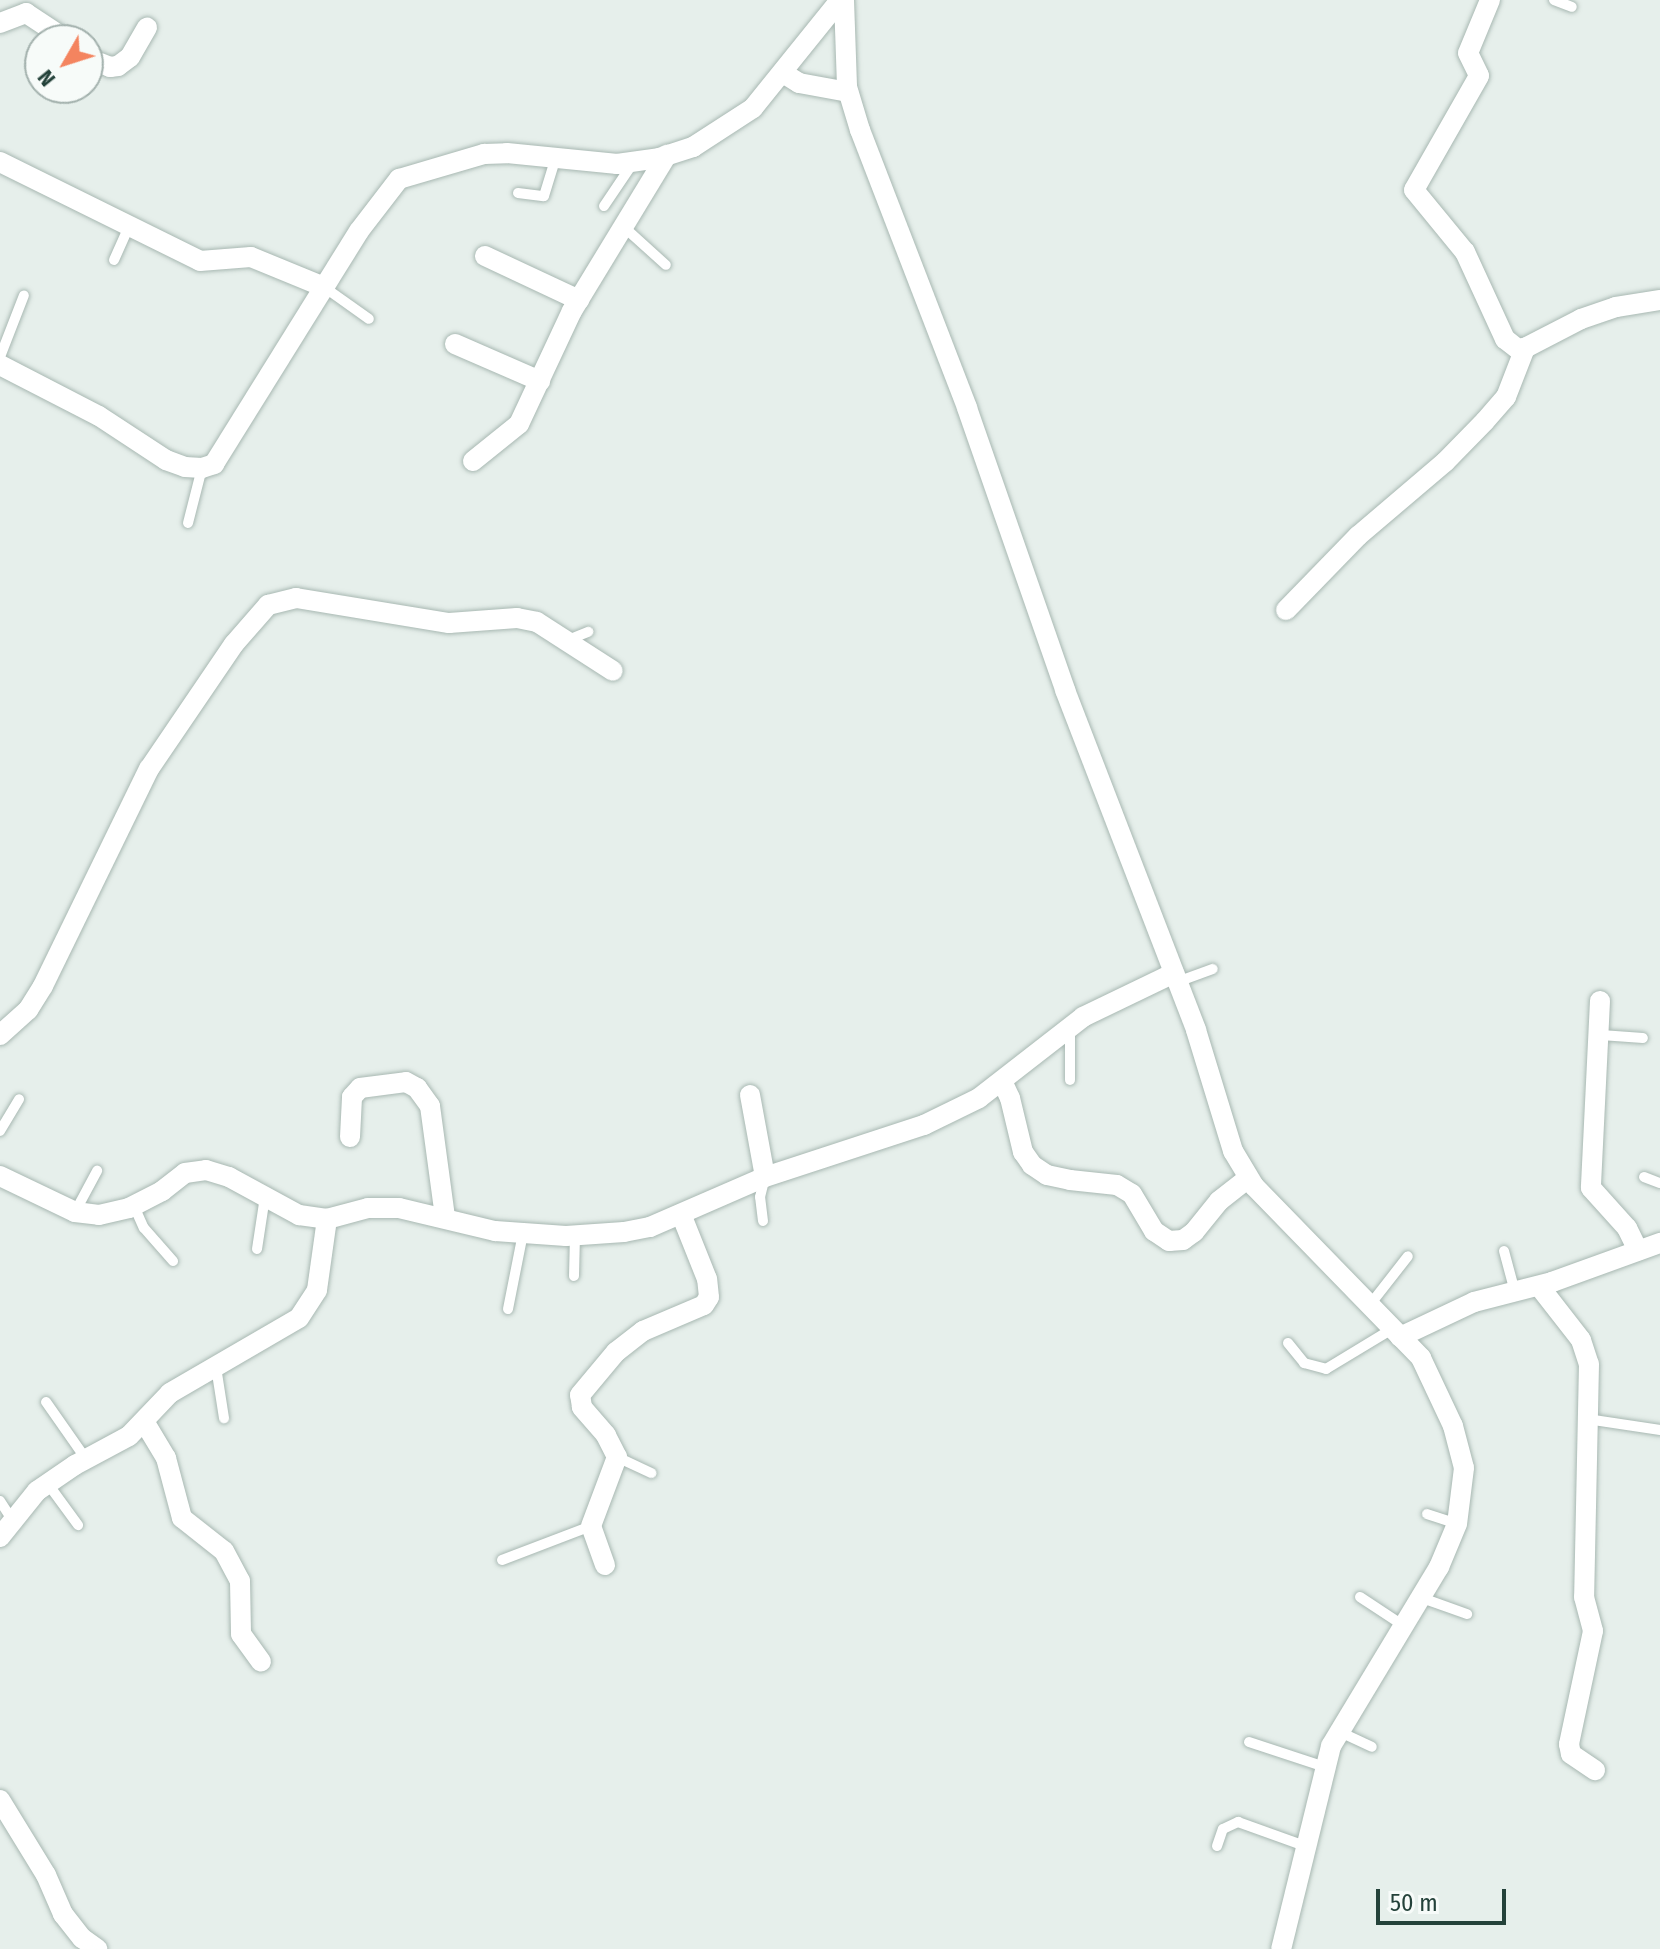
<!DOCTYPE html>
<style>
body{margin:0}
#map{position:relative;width:1660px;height:1949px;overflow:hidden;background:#e6efeb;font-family:"Fira Sans Condensed",sans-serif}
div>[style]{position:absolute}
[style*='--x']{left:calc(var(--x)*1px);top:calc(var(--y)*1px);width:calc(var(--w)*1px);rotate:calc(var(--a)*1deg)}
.roads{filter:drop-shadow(0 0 2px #a8b8b2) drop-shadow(0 0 2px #a8b8b2)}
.lane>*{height:10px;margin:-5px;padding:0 5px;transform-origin:5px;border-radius:5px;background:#fff}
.street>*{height:20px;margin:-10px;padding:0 10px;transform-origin:10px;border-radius:10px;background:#fff}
span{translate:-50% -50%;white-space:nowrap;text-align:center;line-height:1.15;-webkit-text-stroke:6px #f7fbf9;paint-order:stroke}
.north{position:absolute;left:24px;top:24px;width:80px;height:80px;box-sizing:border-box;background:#f7fbf9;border:2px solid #a3b1ad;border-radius:50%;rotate:231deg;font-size:22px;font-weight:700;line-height:32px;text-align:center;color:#24423a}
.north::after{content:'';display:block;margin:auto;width:28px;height:36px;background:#f4845f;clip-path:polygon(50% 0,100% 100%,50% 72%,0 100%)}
.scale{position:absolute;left:1376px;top:1889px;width:130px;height:36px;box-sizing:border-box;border:4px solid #24423a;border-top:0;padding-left:10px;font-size:24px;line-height:28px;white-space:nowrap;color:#24423a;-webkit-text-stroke:6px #f7fbf9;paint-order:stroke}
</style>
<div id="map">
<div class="roads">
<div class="lane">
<div style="--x:1554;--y:0;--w:19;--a:21"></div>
<div style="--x:518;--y:193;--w:26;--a:7"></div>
<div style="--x:544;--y:196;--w:41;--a:-72.9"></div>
<div style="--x:604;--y:206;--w:52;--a:-56"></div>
<div style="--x:625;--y:228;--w:55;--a:42.1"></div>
<div style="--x:114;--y:260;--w:37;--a:-66"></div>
<div style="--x:324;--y:287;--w:55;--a:35.4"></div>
<div style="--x:0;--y:357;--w:66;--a:-68.8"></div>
<div style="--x:188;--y:523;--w:57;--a:-75.7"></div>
<div style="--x:568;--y:640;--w:22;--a:-22"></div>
<div style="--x:1177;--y:982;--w:38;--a:-20"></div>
<div style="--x:1070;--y:1029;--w:51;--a:90"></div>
<div style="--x:1601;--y:1035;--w:42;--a:4.1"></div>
<div style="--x:0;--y:1131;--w:37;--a:-59"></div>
<div style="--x:1644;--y:1177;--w:17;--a:21"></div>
<div style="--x:134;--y:1206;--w:24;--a:66"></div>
<div style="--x:144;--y:1228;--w:44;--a:48.7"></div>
<div style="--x:75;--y:1212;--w:47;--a:-61.8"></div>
<div style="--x:763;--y:1221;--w:24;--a:-97"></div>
<div style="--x:760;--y:1197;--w:21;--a:-76"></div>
<div style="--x:257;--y:1249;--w:53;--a:-81.3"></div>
<div style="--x:1504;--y:1251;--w:42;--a:75"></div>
<div style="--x:574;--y:1276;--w:41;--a:-88.6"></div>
<div style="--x:1369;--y:1306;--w:63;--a:-52"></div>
<div style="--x:508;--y:1309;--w:77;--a:-78.8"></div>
<div style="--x:1288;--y:1343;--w:26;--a:51"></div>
<div style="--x:1304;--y:1363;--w:23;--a:15"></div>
<div style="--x:1326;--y:1369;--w:77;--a:-31.2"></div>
<div style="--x:216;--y:1367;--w:52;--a:81.1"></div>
<div style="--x:46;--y:1402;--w:70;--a:54.9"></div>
<div style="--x:1587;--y:1419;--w:74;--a:8.6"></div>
<div style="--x:617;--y:1457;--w:38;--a:25"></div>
<div style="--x:48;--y:1484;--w:51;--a:53.8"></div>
<div style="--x:0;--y:1501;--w:24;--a:57"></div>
<div style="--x:1427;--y:1514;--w:32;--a:18"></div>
<div style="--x:502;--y:1560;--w:95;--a:-20.9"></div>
<div style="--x:1360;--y:1597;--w:53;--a:33.4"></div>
<div style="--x:1422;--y:1598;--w:48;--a:19.6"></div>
<div style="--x:1340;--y:1732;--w:35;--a:25"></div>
<div style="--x:1249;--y:1742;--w:80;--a:18.2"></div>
<div style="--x:1217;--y:1846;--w:18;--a:-71"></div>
<div style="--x:1223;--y:1829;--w:17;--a:-25"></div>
<div style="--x:1238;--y:1822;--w:71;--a:19.7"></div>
</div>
<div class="street">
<div style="--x:844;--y:0;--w:87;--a:88"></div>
<div style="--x:847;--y:87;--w:45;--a:73.2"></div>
<div style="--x:860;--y:130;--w:298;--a:68.9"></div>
<div style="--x:967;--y:408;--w:299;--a:70.8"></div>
<div style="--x:1065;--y:690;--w:364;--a:68.9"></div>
<div style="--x:1196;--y:1030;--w:127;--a:73"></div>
<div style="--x:1233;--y:1151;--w:41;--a:59"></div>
<div style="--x:1254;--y:1186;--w:240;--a:45.8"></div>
<div style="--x:1421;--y:1358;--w:75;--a:64.8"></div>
<div style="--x:1453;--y:1426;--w:43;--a:75.3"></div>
<div style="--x:1464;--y:1468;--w:56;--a:97.1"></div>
<div style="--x:1457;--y:1524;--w:47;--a:112.7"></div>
<div style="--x:1439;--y:1567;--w:209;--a:121.1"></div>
<div style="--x:1331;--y:1746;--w:209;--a:103.8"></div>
<div style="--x:1490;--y:0;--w:57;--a:112.5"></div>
<div style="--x:1468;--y:53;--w:25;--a:64"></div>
<div style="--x:1479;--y:76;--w:131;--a:119.7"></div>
<div style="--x:1414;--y:190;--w:80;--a:50.6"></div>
<div style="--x:1465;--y:252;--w:96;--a:65.3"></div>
<div style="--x:1505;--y:339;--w:16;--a:38"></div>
<div style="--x:1518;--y:349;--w:7;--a:-8"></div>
<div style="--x:0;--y:23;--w:28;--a:-21"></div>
<div style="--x:26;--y:13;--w:49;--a:33.4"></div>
<div style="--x:88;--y:58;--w:24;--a:22"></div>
<div style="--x:110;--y:67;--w:8;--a:-7"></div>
<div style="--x:118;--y:66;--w:15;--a:-37"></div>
<div style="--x:130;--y:57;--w:34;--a:-60"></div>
<div style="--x:783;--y:73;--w:19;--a:32"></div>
<div style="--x:799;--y:83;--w:50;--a:10.4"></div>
<div style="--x:0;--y:162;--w:223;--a:26.3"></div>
<div style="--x:200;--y:261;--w:51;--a:-4.5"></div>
<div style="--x:251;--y:257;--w:79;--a:22.3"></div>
<div style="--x:485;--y:256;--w:104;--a:25.1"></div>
<div style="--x:455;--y:344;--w:93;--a:23.5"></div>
<div style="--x:0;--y:365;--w:111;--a:27.3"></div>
<div style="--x:99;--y:416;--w:80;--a:33.3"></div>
<div style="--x:166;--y:460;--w:20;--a:20"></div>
<div style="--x:185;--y:467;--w:17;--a:3"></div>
<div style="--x:202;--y:468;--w:13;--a:-18"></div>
<div style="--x:214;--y:464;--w:274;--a:-58.1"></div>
<div style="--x:359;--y:231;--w:66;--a:-52.4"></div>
<div style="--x:399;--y:179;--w:89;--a:-16.4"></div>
<div style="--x:484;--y:154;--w:23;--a:-2"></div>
<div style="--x:507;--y:153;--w:111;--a:5.7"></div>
<div style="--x:617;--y:164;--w:42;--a:-8.1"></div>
<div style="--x:659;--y:158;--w:36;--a:-18"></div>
<div style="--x:693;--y:147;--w:72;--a:-33"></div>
<div style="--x:753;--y:108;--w:139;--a:-51.1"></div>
<div style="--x:473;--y:461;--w:59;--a:-38.8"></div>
<div style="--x:519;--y:424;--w:125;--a:-64.9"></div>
<div style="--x:572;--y:311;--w:183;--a:-58.7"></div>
<div style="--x:1286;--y:610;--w:103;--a:-45.8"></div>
<div style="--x:1358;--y:536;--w:114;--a:-40.4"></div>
<div style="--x:1445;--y:462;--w:57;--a:-45.7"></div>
<div style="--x:1485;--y:421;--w:32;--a:-49"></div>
<div style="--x:1506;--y:397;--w:53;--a:-68.8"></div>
<div style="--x:1525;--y:348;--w:63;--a:-27.4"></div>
<div style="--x:1581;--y:319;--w:37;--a:-19"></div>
<div style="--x:1616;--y:307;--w:45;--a:-9"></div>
<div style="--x:1600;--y:1001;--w:187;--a:92.8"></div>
<div style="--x:1591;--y:1188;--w:54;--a:48"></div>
<div style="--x:1627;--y:1228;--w:25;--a:64"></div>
<div style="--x:0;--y:1035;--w:38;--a:-42"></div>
<div style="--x:28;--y:1010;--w:28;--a:-58"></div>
<div style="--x:43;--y:986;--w:242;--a:-64"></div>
<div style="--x:149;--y:769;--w:151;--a:-55.8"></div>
<div style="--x:234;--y:644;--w:52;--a:-48.9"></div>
<div style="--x:268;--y:605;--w:29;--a:-14"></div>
<div style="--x:296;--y:598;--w:155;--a:9.3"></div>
<div style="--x:449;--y:623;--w:68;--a:-4.2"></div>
<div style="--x:517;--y:618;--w:20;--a:11"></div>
<div style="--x:537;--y:622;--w:90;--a:32.8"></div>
<div style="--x:1002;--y:1081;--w:19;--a:65"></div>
<div style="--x:1010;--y:1098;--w:56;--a:76.5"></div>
<div style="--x:1023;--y:1152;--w:16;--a:55"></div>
<div style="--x:1032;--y:1165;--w:18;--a:34"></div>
<div style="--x:1047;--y:1175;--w:24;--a:12"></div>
<div style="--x:1070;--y:1180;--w:47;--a:6.1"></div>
<div style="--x:1117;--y:1185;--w:17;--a:31"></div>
<div style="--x:1132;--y:1194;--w:43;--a:59.3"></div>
<div style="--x:1154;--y:1231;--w:18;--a:34"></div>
<div style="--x:1169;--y:1241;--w:14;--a:-4"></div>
<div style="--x:1183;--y:1240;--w:14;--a:-36"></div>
<div style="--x:1194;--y:1232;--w:40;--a:-51"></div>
<div style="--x:1219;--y:1201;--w:37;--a:-38"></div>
<div style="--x:750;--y:1095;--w:83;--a:79.6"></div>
<div style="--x:350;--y:1137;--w:40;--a:-87.1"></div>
<div style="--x:352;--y:1097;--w:12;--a:-48"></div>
<div style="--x:360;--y:1088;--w:46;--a:-7.4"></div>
<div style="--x:406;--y:1082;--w:13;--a:29"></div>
<div style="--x:417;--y:1088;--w:22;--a:54"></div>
<div style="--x:430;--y:1106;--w:112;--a:82.3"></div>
<div style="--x:0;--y:1176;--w:83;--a:25.6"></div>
<div style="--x:75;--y:1212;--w:24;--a:7"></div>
<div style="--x:99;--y:1215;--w:31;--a:-13"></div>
<div style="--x:129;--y:1208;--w:37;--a:-27"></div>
<div style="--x:162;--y:1191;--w:29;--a:-38"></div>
<div style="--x:185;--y:1173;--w:21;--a:-8"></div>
<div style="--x:206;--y:1170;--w:24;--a:17"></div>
<div style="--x:229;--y:1177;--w:80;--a:28.5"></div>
<div style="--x:299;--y:1215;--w:28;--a:8"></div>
<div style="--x:327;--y:1219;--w:42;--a:-15"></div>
<div style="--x:368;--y:1208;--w:31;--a:0"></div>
<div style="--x:399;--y:1208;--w:99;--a:13.5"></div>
<div style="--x:495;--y:1231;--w:71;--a:4"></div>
<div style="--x:566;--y:1236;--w:58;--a:-3.9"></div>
<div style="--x:624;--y:1232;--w:26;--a:-11"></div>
<div style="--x:650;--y:1227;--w:125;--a:-23.5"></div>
<div style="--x:765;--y:1177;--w:167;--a:-18.1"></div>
<div style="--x:924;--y:1125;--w:61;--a:-26.1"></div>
<div style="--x:979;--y:1098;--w:132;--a:-37.9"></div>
<div style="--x:1083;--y:1017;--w:101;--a:-25.8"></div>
<div style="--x:1539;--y:1286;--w:68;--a:52.1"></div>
<div style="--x:1581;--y:1340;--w:25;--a:72"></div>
<div style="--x:1589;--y:1364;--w:233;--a:91.2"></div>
<div style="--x:1584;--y:1597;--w:35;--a:75"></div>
<div style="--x:1593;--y:1631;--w:116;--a:102"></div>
<div style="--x:1569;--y:1744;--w:10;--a:79"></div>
<div style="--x:1571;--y:1754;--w:29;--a:34"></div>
<div style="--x:1400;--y:1337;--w:82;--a:-25.3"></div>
<div style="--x:1474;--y:1302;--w:81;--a:-14.4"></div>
<div style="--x:1552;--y:1282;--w:115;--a:-19.9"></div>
<div style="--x:145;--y:1423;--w:41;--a:59"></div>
<div style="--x:166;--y:1458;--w:62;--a:75.1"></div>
<div style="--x:182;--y:1518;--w:53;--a:38.2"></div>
<div style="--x:224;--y:1551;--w:34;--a:62"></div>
<div style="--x:240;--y:1581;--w:53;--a:88.9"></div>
<div style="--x:241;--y:1634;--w:34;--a:54"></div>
<div style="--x:0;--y:1537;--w:59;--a:-51.2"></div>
<div style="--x:37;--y:1491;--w:46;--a:-34.4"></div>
<div style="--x:75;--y:1465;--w:61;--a:-28.2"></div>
<div style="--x:129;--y:1436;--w:59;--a:-46.4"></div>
<div style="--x:170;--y:1393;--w:149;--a:-30.2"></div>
<div style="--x:299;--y:1318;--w:33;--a:-57"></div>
<div style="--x:317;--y:1290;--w:72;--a:-82"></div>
<div style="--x:605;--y:1565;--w:41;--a:-109.7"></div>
<div style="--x:591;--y:1526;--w:74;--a:-69.4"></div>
<div style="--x:617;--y:1457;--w:25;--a:-117"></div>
<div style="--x:606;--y:1435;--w:37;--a:-131"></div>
<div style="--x:582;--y:1407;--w:12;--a:-99"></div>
<div style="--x:580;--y:1395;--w:56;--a:-50.1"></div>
<div style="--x:616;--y:1352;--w:34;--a:-38"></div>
<div style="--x:643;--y:1331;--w:66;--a:-23.1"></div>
<div style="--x:704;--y:1305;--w:9;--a:-58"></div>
<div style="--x:709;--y:1297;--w:18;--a:-96"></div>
<div style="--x:707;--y:1279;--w:70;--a:-111.8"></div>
<div style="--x:0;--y:1800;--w:88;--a:58.5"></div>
<div style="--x:46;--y:1875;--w:43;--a:66.4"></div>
<div style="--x:63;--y:1914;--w:31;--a:52"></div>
<div style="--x:82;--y:1938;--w:19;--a:36"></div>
</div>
</div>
<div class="north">N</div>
<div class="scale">50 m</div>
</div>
